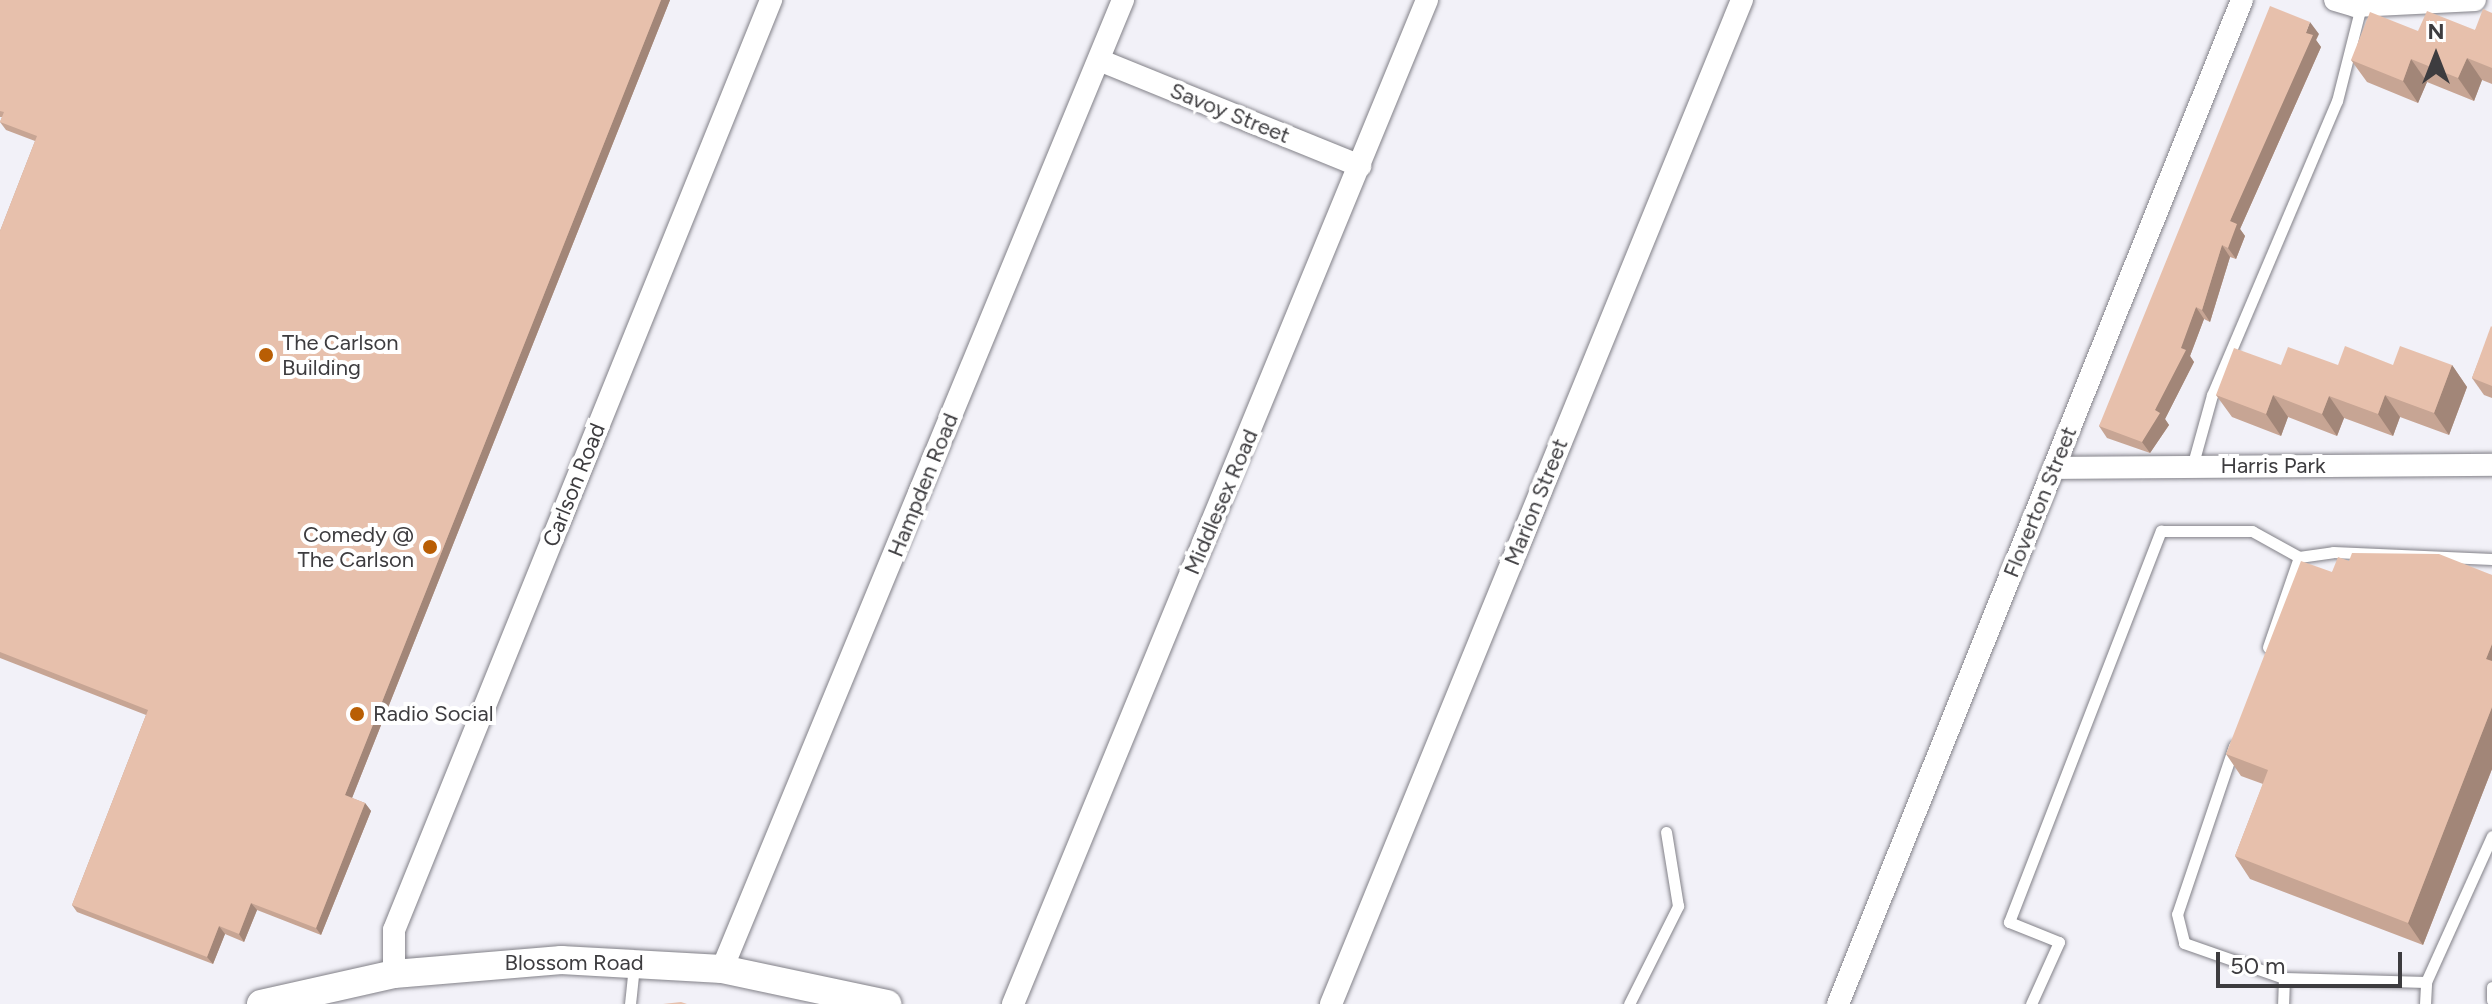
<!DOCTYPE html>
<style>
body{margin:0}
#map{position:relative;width:2492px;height:1004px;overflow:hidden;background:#f2f1f8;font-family:Figtree,sans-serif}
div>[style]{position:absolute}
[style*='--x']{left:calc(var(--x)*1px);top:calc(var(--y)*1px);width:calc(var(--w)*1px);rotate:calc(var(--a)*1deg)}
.roads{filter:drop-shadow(0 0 2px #828188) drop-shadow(0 0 2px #828188)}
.service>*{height:11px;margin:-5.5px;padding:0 5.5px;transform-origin:5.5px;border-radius:5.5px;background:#fff}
.minor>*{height:22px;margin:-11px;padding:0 11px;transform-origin:11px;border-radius:11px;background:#fff}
.tertiary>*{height:28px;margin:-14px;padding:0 14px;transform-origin:14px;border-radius:14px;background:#fff}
.wall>*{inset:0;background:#c7a594}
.shaded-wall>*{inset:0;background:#a28678}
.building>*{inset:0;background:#e7c0ac}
.dots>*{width:22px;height:22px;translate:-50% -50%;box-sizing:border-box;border:4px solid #fff;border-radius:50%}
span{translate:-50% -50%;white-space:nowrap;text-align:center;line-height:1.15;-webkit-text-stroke:8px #fff;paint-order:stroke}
.street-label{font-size:22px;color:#3d3c3f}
.poi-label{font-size:22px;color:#3d3c3f}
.left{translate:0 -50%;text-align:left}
.right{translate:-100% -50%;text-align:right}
.north{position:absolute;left:2396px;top:16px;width:80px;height:80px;-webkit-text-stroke:6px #fff;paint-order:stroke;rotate:0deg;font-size:22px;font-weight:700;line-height:32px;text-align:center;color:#3d3c3f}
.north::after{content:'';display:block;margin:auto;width:28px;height:36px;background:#3d3c3f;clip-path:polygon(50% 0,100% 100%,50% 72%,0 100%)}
.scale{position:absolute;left:2216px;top:952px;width:186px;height:36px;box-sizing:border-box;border:4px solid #3d3c3f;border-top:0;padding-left:10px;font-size:24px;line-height:28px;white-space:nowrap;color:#3d3c3f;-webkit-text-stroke:6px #fff;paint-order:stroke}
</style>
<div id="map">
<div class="roads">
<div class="service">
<div style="--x:2192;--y:467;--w:75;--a:-74.5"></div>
<div style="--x:2212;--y:395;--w:319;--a:-67"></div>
<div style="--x:2337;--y:101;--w:98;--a:-75.8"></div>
<div style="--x:2268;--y:647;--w:95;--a:-71"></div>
<div style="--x:2299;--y:557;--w:34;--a:-8"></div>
<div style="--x:2333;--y:552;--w:159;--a:2.5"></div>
<div style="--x:2234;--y:746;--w:177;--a:108.7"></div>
<div style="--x:2177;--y:914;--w:30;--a:76"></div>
<div style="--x:2184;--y:943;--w:106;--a:19.3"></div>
<div style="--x:2284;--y:978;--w:26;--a:92"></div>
<div style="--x:2284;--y:978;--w:142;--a:1.6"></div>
<div style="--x:2492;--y:987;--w:13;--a:90"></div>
<div style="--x:630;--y:1004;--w:39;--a:-84"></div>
<div style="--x:1629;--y:1004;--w:110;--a:-63.4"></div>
<div style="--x:1678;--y:906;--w:75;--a:-99.2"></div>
<div style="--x:2031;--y:1004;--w:68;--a:-65.7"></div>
<div style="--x:2059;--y:942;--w:54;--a:-158.2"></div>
<div style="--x:2009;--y:922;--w:420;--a:-68.8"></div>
<div style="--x:2161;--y:531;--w:91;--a:0"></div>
<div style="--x:2252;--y:531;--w:54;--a:29"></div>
<div style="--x:2425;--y:1004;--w:22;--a:-87"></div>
<div style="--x:2426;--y:982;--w:160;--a:-65.7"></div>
</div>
<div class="minor">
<div style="--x:2335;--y:0;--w:22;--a:16"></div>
<div style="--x:2356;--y:6;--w:119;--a:-2.9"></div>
<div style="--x:1099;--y:60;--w:282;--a:22.1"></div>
<div style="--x:2054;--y:468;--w:438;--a:-0.4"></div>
<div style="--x:722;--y:969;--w:1049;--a:-67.52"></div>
<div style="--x:394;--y:974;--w:44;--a:-90"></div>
<div style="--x:394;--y:930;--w:1004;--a:-67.93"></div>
<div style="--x:1013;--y:1004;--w:1086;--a:-67.59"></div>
<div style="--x:1331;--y:1004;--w:1085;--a:-67.74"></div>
<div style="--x:1838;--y:1004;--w:1082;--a:-68.08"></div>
</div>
<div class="tertiary">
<div style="--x:261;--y:1004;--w:136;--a:-12.7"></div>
<div style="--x:394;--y:974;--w:168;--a:-4.8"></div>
<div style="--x:561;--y:960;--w:161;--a:3.2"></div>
<div style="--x:722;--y:969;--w:169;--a:12"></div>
</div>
</div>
<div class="wall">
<div style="clip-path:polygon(0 0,670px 0,352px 798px,365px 803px,371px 811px,321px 935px,257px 910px,244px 942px,225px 934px,213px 964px,77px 912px,72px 905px,146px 715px,0 658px,0 231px,35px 141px,6px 130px,0 122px,2px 117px,0 117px)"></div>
<div style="clip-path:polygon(2492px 13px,2492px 84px,2482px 80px,2474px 101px,2427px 82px,2418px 103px,2367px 82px,2351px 60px,2418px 31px,2475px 30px)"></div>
<div style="clip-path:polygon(2319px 34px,2316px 40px,2321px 47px,2240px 229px,2245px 236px,2236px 259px,2230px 257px,2210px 322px,2204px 319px,2190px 356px,2194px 362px,2165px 419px,2169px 425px,2150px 453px,2107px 438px,2099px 426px)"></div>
<div style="clip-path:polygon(2492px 327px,2492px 398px,2484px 395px,2472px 378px)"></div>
<div style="clip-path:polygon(2281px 365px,2452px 365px,2467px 387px,2449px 435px,2400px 417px,2393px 436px,2344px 418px,2337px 436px,2288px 417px,2281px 436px,2232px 417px,2216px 395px)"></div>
<div style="clip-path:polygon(2349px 561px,2492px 575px,2492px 769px,2423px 945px,2250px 879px,2235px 856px,2263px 784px,2241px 776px,2226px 754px,2332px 572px)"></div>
</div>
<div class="shaded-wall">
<div style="clip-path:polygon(661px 0,670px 0,350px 803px,345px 795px)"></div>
<div style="clip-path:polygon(2310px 22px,2319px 34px,2316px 40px,2321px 47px,2240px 229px,2245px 236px,2236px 259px,2228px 248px,2230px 221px)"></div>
<div style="clip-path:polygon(2467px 58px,2482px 80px,2474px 101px,2458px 78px)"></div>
<div style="clip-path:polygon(2411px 59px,2427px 82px,2418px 103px,2403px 81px)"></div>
<div style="clip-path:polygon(2222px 245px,2230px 257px,2210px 322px,2202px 310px)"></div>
<div style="clip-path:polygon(2196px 307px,2204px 319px,2190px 356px,2194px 362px,2165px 419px,2169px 425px,2150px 453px,2142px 442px)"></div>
<div style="clip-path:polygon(2452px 365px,2467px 387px,2449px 435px,2434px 413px)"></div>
<div style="clip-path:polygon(2273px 395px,2288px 417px,2281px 436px,2266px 414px)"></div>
<div style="clip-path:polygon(2385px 395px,2400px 417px,2393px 436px,2378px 414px)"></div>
<div style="clip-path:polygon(2329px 396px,2344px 418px,2337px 436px,2322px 414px)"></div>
<div style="clip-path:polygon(2492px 644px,2492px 667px,2486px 659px)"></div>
<div style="clip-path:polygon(2492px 707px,2492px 769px,2423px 945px,2408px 923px)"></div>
<div style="clip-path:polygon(365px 803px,371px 811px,321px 935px,316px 928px)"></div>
<div style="clip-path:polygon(251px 903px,257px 910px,244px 942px,239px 934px)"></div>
<div style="clip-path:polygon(219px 926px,225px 934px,213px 964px,207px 957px)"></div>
</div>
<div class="building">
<div style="clip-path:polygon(0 0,661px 0,345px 795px,365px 803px,316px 928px,251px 903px,239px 934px,219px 926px,207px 957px,72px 905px,148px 710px,0 652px,0 231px,37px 136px,0 122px,4px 112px,0 111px)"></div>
<div style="clip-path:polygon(2270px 6px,2310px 22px,2306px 33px,2313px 35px,2230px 221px,2237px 224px,2228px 248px,2222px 245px,2202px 310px,2196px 307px,2181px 348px,2186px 350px,2155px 410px,2160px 413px,2142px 442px,2099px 426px)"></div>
<div style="clip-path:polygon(2483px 9px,2492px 13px,2492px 68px,2467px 58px,2458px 78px,2411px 59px,2403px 81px,2351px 60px,2370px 12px,2418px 31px,2427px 11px,2475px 30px)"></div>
<div style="clip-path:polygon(2491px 326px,2492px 327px,2492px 386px,2472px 378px)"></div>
<div style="clip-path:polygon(2345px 346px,2393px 365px,2400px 346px,2452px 365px,2434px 413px,2385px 395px,2378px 414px,2329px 396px,2322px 414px,2273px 395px,2266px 414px,2216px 395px,2234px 348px,2281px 365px,2288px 347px,2338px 365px)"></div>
<div style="clip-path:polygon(2352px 553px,2439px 554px,2492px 575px,2492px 644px,2486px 659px,2492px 661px,2492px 707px,2408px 923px,2235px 856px,2268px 770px,2226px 754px,2301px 561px,2332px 572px,2338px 557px,2349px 561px)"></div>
<div style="clip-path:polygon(681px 1002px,687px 1004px,663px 1004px)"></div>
</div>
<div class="dots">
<div style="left:266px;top:355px;background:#b95e04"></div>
<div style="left:430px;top:547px;background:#b95e04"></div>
<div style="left:357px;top:714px;background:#b95e04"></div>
</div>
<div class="street-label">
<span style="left:1230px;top:113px;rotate:22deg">Savoy Street</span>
<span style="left:2273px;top:466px">Harris Park</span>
<span style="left:574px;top:485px;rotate:-68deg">Carlson Road</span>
<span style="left:923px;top:485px;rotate:-68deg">Hampden Road</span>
<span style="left:1221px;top:502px;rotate:-67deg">Middlesex Road</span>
<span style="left:1536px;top:502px;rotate:-68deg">Marion Street</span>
<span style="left:2040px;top:502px;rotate:-68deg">Floverton Street</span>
<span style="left:574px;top:963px">Blossom Road</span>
</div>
<div class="poi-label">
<span class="left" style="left:282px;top:355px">The Carlson<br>Building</span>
<span class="right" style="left:414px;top:547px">Comedy @<br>The Carlson</span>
<span class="left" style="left:373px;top:714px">Radio Social</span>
</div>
<div class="north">N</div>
<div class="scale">50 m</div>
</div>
